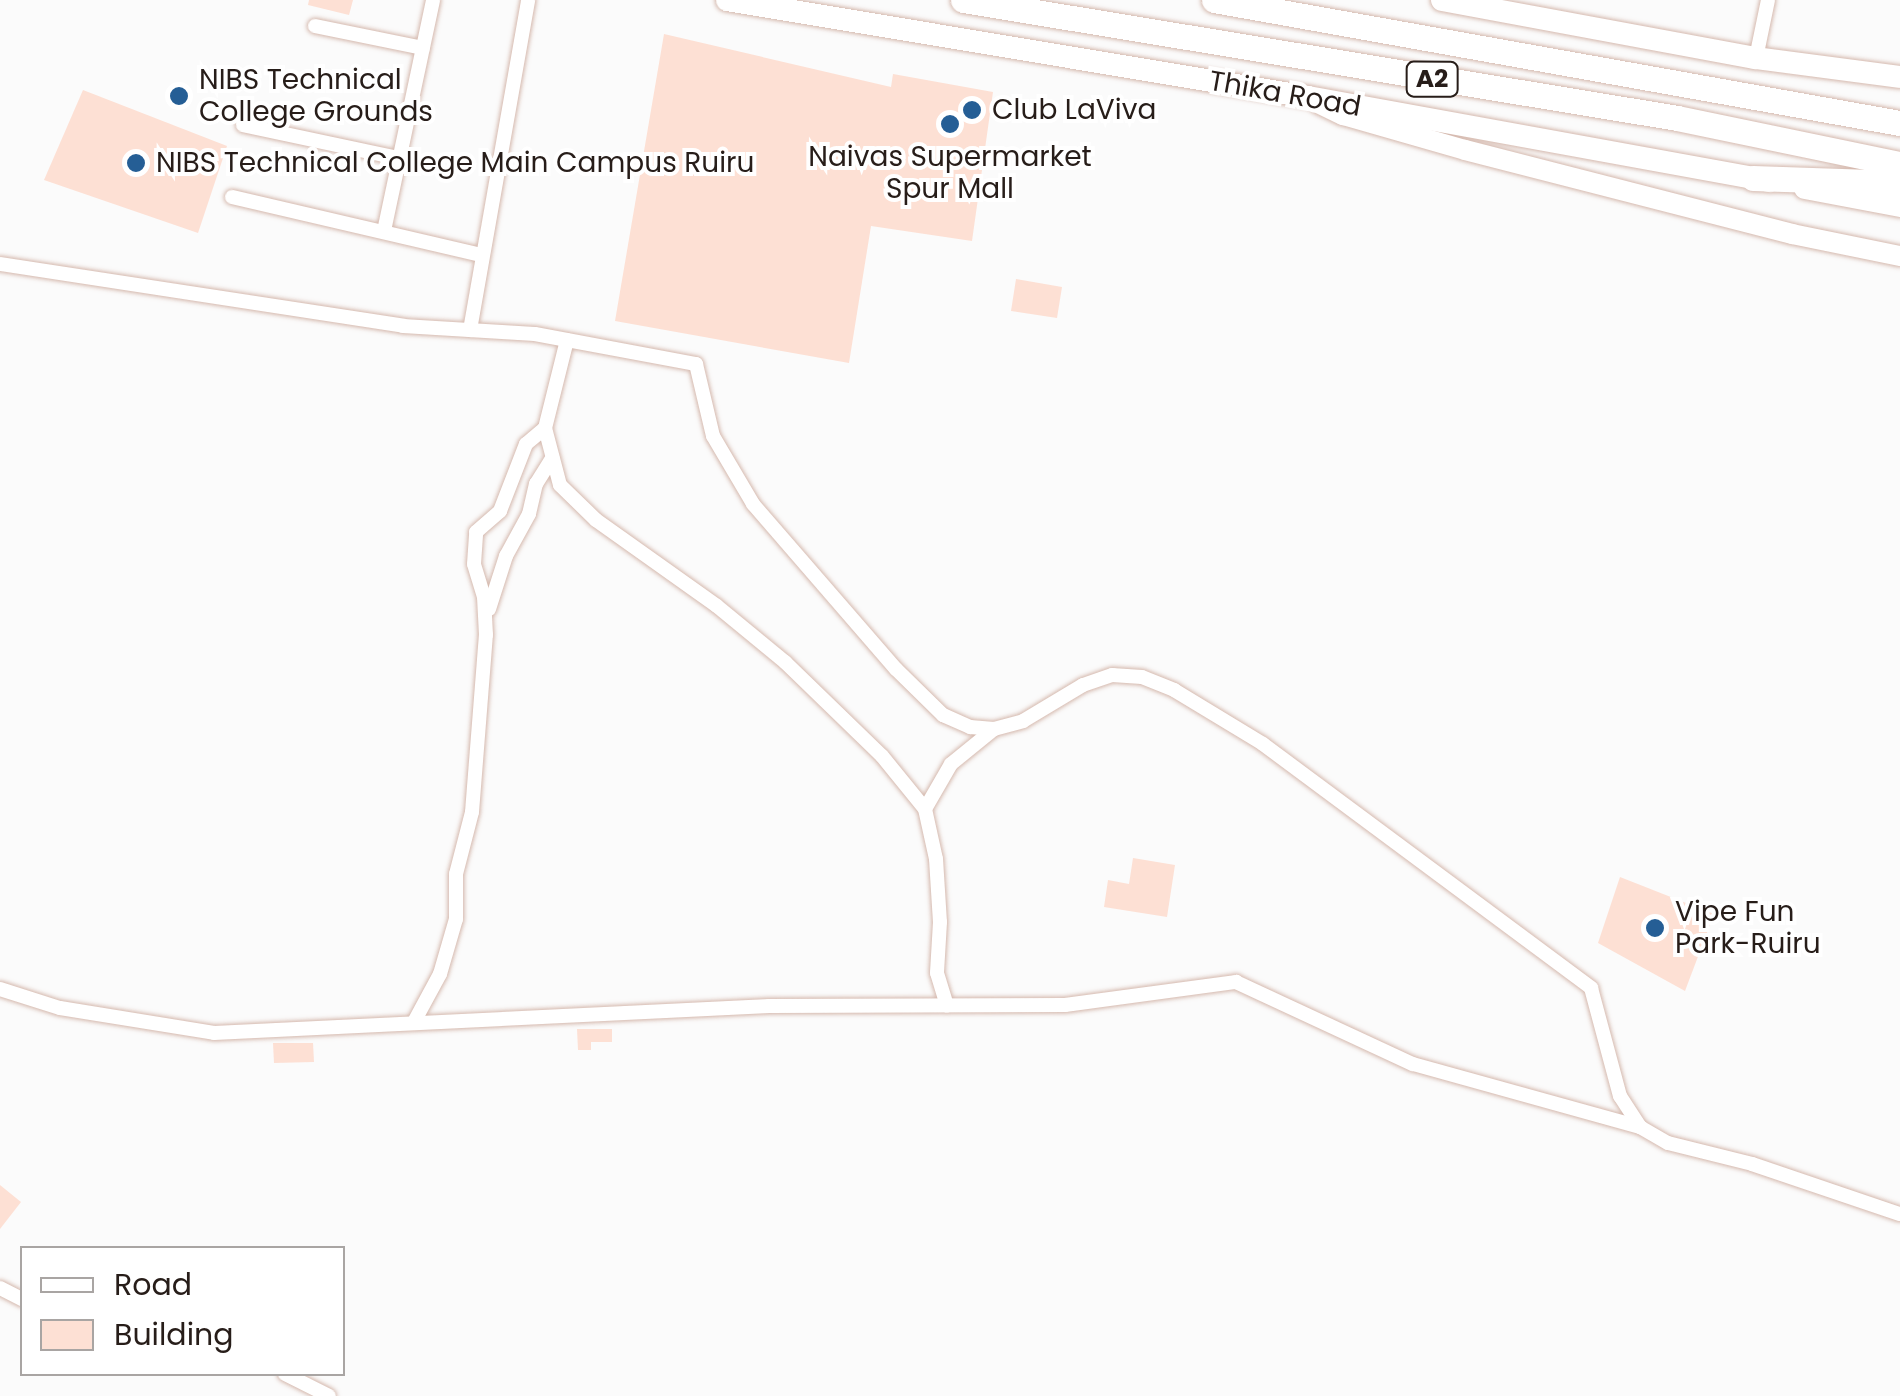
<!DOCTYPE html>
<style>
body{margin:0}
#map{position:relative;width:1900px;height:1396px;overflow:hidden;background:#fbfbfb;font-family:Poppins,sans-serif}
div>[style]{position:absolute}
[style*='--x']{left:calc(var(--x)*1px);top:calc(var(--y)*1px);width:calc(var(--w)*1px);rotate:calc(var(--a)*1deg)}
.building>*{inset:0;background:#fde0d4}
.roads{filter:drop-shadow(0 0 2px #d5b9ae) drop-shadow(0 0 2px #d5b9ae)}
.street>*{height:14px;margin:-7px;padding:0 7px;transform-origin:7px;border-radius:7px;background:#fff}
.secondary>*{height:20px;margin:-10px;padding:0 10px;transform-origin:10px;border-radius:10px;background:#fff}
.primary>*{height:22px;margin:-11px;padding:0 11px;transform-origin:11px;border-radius:11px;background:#fff}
.highway>*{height:25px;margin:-12.5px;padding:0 12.5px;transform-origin:12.5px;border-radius:12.5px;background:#fff}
.dots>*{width:28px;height:28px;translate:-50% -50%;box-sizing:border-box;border:5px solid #fff;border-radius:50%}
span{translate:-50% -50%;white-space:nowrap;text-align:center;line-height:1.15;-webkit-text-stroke:8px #fff;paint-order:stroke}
.shield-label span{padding:2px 8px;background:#fff;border:2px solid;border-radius:8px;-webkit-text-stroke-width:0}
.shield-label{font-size:25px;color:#271d19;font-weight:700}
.poi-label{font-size:28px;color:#271d19}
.left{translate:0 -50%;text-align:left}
.street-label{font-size:28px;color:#271d19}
.legend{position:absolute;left:20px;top:1246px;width:325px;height:130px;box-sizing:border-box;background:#fff;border:2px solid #a9a5a3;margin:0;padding:12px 18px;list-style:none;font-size:30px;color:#271d19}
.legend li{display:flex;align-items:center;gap:20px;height:50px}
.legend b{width:50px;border:2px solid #a9a5a3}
</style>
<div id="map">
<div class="building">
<div style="clip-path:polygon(309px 0,353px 0,349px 15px,308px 5px)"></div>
<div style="clip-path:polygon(664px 34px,891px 87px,893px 74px,993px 92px,972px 241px,871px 226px,849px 363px,615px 321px)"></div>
<div style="clip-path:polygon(83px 90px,227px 146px,198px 233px,44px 180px)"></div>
<div style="clip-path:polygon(1016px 279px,1062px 287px,1057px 318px,1011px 311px)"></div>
<div style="clip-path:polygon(1133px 858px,1175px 865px,1167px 917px,1104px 907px,1108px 880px,1129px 884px)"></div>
<div style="clip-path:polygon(1620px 877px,1714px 914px,1685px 991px,1598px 943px)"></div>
<div style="clip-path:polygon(577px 1029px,612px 1029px,612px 1042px,591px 1042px,591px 1050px,578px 1050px)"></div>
<div style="clip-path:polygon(273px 1043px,313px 1043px,314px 1062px,274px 1063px)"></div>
<div style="clip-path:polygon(0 1185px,21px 1202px,0 1229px)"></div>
</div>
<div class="roads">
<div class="street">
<div style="--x:315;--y:26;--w:110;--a:11.5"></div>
<div style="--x:1756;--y:58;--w:59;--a:-78.3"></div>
<div style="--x:243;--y:125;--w:158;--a:12"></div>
<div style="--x:232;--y:197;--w:257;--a:13.1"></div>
<div style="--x:384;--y:231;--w:236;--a:-78"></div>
<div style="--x:0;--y:264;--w:408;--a:8.7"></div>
<div style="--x:403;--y:326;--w:132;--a:3.5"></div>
<div style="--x:535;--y:334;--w:164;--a:10.6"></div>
<div style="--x:696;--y:364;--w:74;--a:76.7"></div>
<div style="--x:713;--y:436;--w:79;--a:59.5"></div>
<div style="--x:753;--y:504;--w:218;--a:49.1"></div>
<div style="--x:896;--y:669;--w:66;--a:44.4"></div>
<div style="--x:943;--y:715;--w:30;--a:24"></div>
<div style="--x:970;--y:727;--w:24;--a:5"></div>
<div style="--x:994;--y:729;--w:30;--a:-15"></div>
<div style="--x:1023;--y:721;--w:70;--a:-31"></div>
<div style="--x:1083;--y:685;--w:31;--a:-19"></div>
<div style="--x:1112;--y:675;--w:30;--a:4"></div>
<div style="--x:1142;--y:677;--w:35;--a:22"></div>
<div style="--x:1174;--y:690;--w:104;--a:31.2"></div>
<div style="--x:1263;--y:744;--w:409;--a:36.6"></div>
<div style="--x:1591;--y:988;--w:112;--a:75"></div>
<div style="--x:1620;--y:1096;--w:37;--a:57"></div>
<div style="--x:1640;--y:1127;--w:32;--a:30"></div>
<div style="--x:1668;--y:1143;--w:87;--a:14"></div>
<div style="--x:1752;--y:1164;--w:156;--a:18.7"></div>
<div style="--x:470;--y:330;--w:335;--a:-80"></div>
<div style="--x:567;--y:340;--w:91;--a:104"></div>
<div style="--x:545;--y:428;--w:59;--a:75.3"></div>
<div style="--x:560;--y:485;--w:50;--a:44.2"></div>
<div style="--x:596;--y:520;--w:148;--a:35.4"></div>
<div style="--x:717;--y:606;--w:88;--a:39.5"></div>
<div style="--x:785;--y:662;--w:135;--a:44.1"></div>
<div style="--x:882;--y:756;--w:68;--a:50.9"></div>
<div style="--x:925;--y:809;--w:51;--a:77.6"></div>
<div style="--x:936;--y:859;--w:63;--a:86.4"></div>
<div style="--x:940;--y:922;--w:51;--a:93.4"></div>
<div style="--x:937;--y:973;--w:34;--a:73"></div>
<div style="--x:489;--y:609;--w:56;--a:-72.2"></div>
<div style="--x:506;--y:556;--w:48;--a:-61.3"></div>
<div style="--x:529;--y:514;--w:31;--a:-77"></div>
<div style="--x:536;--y:484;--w:31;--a:-58"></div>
<div style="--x:925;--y:809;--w:52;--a:-60"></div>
<div style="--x:951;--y:764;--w:55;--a:-39.1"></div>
<div style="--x:0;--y:989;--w:63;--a:17.6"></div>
<div style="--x:60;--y:1008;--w:156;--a:9.2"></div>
<div style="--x:214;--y:1033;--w:556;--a:-2.79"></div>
<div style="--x:769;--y:1006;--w:296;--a:-0.2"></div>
<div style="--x:1065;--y:1005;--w:173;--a:-7.7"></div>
<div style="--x:1236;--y:982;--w:195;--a:24.9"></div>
<div style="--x:1413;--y:1064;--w:236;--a:15.5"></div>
<div style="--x:414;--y:1022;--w:55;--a:-61.6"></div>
<div style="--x:440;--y:974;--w:57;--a:-73.8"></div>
<div style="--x:456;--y:919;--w:45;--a:-90"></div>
<div style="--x:456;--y:874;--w:64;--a:-75.5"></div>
<div style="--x:472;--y:812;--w:178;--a:-85.5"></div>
<div style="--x:486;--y:635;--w:38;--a:-93"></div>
<div style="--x:484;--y:597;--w:34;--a:-107"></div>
<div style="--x:474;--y:564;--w:32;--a:-86"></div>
<div style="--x:476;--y:532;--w:32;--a:-41"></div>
<div style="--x:500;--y:511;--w:72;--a:-68.8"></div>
<div style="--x:526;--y:444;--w:25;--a:-40"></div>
<div style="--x:0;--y:1288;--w:25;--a:27"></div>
<div style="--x:285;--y:1374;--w:49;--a:26.6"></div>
</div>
<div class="secondary">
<div style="--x:1318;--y:103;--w:28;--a:26"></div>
<div style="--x:1343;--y:115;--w:127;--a:16"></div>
<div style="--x:1465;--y:150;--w:338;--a:14.4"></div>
<div style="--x:1792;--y:234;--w:110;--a:11.5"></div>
</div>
<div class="primary">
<div style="--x:727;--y:0;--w:589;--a:9.48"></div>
<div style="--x:1308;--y:97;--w:469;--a:10.3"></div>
<div style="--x:1442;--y:0;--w:319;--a:10.5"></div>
<div style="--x:1756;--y:58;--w:145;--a:7.5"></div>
<div style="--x:1805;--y:188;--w:97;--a:10.7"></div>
</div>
<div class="highway">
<div style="--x:963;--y:0;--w:724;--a:9.38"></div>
<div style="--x:1677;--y:118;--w:228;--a:11.7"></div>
<div style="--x:1214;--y:0;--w:697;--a:10.17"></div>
<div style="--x:1753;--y:178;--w:147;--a:1.9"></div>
</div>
</div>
<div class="dots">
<div style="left:179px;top:96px;background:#255e95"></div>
<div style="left:972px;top:110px;background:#255e95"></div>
<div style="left:950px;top:124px;background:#255e95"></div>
<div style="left:136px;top:163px;background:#255e95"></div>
<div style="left:1655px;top:928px;background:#255e95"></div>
</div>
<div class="shield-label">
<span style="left:1432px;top:79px">A2</span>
</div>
<div class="poi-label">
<span class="left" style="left:199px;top:96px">NIBS Technical<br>College Grounds</span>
<span class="left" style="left:992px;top:110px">Club LaViva</span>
<span style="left:950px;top:173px">Naivas Supermarket<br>Spur Mall</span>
<span class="left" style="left:156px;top:163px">NIBS Technical College Main Campus Ruiru</span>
<span class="left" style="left:1675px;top:928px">Vipe Fun<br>Park-Ruiru</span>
</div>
<div class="street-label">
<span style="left:1285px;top:94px;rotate:10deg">Thika Road</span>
</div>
<ul class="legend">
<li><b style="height:12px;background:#fff"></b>Road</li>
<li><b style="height:28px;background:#fde0d4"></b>Building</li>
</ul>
</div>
